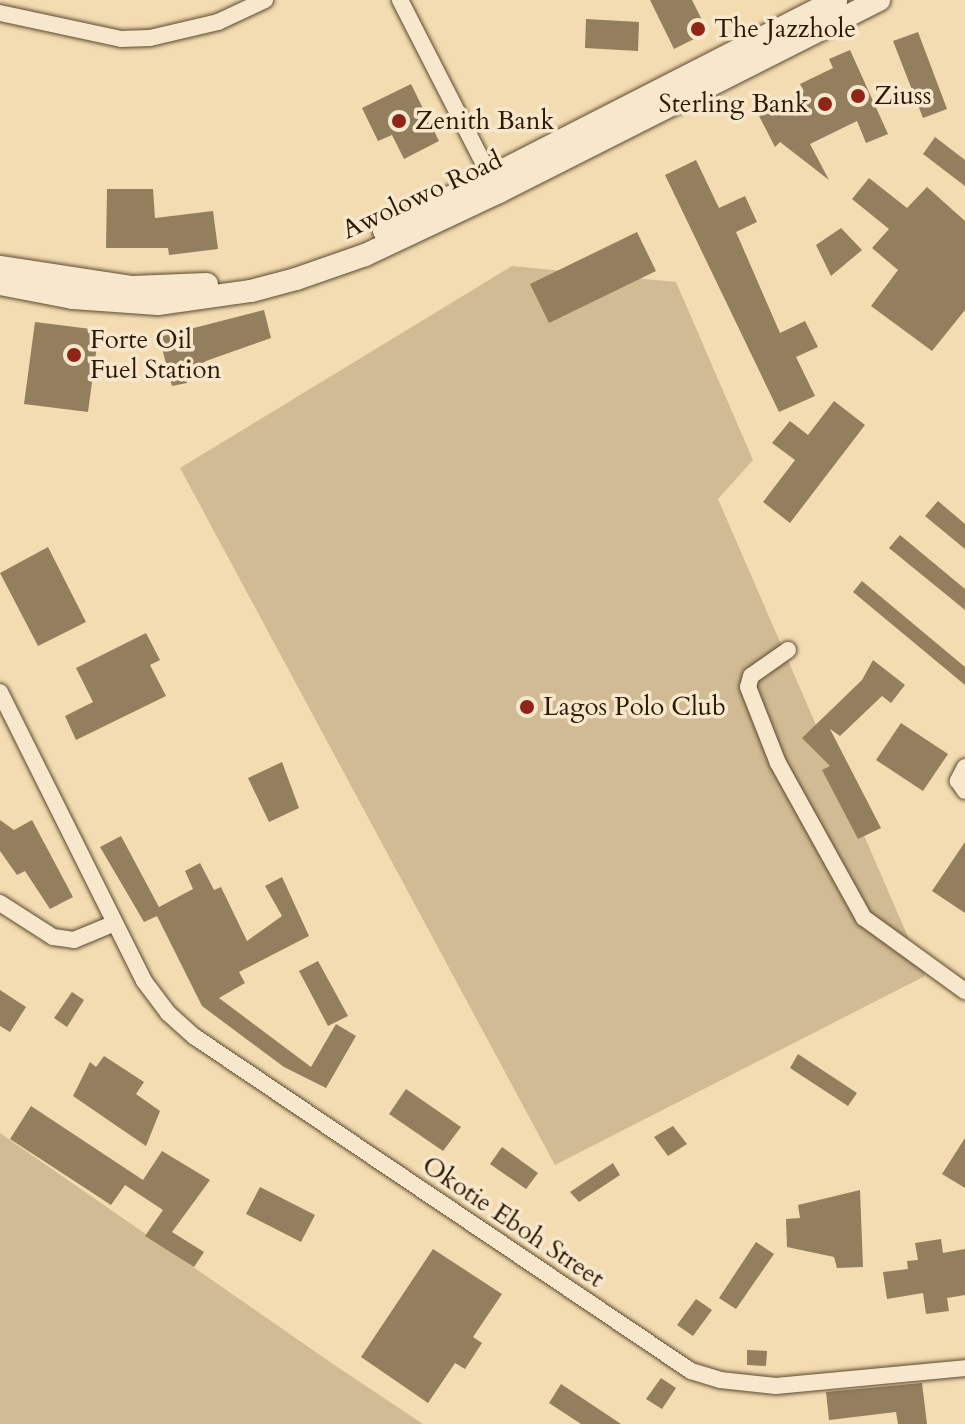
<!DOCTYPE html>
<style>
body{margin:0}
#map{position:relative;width:965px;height:1424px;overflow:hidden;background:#f3dcb2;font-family:Cardo,serif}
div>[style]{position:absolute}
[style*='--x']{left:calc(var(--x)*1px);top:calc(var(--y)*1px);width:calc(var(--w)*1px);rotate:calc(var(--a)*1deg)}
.green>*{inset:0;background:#d1bb94}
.building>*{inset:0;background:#937e5e}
.roads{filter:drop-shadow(0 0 2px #5d4a2e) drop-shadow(0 0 2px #5d4a2e)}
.street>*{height:16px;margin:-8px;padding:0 8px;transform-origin:8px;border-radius:8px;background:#f7e8cd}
.secondary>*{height:22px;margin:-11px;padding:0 11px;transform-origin:11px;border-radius:11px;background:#f7e8cd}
.dots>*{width:22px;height:22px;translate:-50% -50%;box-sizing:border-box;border:4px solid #f7e8cd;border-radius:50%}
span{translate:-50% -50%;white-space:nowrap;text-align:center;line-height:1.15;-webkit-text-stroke:7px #f7e8cd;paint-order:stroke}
.poi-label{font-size:26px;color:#2b1902}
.left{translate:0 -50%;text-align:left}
.right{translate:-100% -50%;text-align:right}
.street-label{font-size:26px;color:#2b1902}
</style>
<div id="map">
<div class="green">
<div style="clip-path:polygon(512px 266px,676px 282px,753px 460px,718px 499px,925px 976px,555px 1165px,180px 468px)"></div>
<div style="clip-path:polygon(0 1133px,333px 1364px,423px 1424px,0 1424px)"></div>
</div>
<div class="building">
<div style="clip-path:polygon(650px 0,692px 0,708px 32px,674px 49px)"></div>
<div style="clip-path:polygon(586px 19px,639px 22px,638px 51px,585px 48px)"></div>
<div style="clip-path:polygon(918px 32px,947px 109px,923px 118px,893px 41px)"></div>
<div style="clip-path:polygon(850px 50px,888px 134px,866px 143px,857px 121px,810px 144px,829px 180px,780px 142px,775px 147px,759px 116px,804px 92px,800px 84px,833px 68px,829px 59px)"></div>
<div style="clip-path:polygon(411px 84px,439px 141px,404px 159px,392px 135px,378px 141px,362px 108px)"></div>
<div style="clip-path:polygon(935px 137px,965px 160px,965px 186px,923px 154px)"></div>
<div style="clip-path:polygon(696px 160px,719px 208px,745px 196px,757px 222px,736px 232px,780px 333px,805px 321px,818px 347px,796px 357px,815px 396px,779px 412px,665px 175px)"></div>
<div style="clip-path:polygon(869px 178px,907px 208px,927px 187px,965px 221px,965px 310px,932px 351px,871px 306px,898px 270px,872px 248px,889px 229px,852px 199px)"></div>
<div style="clip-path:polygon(107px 189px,153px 189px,155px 218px,213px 211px,218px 249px,169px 255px,168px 248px,106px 248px)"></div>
<div style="clip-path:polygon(841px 228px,862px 250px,831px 276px,816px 245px)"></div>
<div style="clip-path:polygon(637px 232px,656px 271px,549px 323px,530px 284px)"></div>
<div style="clip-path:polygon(264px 310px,271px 338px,206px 361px,195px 367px,196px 373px,185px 376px,187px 383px,172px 386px,159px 337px)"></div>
<div style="clip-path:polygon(35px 322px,99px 330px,88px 412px,24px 404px)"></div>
<div style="clip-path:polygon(834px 401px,865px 425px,790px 523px,763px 502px,795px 460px,772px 443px,790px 421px,808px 435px)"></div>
<div style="clip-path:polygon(938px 501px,965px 524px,965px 549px,925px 516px)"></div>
<div style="clip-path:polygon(900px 535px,965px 589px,965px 610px,889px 548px)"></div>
<div style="clip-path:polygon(48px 547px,86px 622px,38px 646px,0 573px)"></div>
<div style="clip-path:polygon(862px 581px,965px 667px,965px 685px,853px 592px)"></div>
<div style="clip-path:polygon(146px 633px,160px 660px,150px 665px,166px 696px,76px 740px,65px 716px,93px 702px,76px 668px)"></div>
<div style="clip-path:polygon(873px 660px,905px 685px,891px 703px,882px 696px,840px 736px,830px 729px,881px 828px,858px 839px,822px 770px,830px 766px,802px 738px,862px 680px)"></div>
<div style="clip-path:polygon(901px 723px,948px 754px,923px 791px,876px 760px)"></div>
<div style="clip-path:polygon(282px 762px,299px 808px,269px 822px,248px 778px)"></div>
<div style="clip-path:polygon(0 820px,14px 830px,32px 820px,73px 897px,50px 909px,25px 871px,17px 875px,0 851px)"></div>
<div style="clip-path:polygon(121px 836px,159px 907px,193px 889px,185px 871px,200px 863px,214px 890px,221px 887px,247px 941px,282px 916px,265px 886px,282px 877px,309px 936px,239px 972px,245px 983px,219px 998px,311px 1067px,336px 1024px,356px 1036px,326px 1088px,284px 1067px,202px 1006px,157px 916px,144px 922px,100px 847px)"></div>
<div style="clip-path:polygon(965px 842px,965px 913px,932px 891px)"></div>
<div style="clip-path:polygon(318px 961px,348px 1016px,328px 1026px,299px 971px)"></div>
<div style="clip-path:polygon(0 990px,26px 1007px,10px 1032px,0 1026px)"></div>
<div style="clip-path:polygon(72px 992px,84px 1000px,67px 1027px,54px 1018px)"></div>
<div style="clip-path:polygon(798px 1054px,857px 1093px,848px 1106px,790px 1068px)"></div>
<div style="clip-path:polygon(104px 1056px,144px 1082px,136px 1094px,160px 1111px,146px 1146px,73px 1096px,90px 1062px,96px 1067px)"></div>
<div style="clip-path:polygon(406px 1089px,461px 1127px,443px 1151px,389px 1114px)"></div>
<div style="clip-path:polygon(31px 1106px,143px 1180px,162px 1151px,210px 1180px,172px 1232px,204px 1252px,194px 1267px,145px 1236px,163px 1210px,125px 1185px,111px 1205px,10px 1139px)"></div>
<div style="clip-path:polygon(673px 1126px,687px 1144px,668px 1156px,654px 1137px)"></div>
<div style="clip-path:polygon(965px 1138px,965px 1188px,942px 1174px)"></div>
<div style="clip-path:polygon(502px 1147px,538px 1173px,526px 1189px,490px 1164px)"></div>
<div style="clip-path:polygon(613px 1163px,620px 1175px,579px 1202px,570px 1192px)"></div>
<div style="clip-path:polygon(260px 1187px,315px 1215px,301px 1242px,246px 1214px)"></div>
<div style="clip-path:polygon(860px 1190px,863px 1267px,837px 1268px,834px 1257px,787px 1247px,786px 1219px,800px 1218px,798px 1205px)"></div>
<div style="clip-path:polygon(941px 1239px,943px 1253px,965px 1249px,965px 1295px,947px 1298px,949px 1311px,926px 1314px,923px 1293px,887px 1299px,883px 1272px,908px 1269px,907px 1261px,918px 1260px,915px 1243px)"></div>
<div style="clip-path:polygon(756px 1242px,774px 1254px,736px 1309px,719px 1298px)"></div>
<div style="clip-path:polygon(433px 1249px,502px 1294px,473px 1337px,482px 1343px,465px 1369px,455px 1363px,428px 1403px,361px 1357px)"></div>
<div style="clip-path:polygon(696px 1299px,712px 1310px,693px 1336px,677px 1325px)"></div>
<div style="clip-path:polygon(747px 1350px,767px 1351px,766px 1366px,747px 1365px)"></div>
<div style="clip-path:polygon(661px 1378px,676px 1388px,662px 1409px,646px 1399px)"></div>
<div style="clip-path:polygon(922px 1383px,927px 1424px,898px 1424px,896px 1412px,829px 1420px,826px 1392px)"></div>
<div style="clip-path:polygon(561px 1384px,621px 1424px,581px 1424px,549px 1403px)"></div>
</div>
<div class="roads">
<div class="street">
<div style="--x:400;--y:0;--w:207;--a:62.9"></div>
<div style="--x:0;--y:13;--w:124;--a:12.1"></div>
<div style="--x:121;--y:39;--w:29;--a:-2"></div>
<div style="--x:150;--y:38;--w:70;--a:-13.2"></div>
<div style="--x:218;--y:22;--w:52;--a:-25.1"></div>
<div style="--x:788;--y:650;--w:45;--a:144.9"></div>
<div style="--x:751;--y:676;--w:11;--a:105"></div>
<div style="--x:748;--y:687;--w:82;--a:68.5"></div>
<div style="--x:778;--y:763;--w:177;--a:61"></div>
<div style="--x:864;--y:918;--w:125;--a:35.9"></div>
<div style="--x:0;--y:692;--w:323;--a:63.5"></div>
<div style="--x:144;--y:981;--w:40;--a:53"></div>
<div style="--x:168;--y:1013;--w:36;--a:42"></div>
<div style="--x:195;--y:1037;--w:598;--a:33.96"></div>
<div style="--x:691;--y:1371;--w:30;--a:17"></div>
<div style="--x:720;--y:1380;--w:56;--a:6.1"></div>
<div style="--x:776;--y:1386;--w:190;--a:-5.4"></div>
<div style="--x:965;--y:767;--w:16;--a:117"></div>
<div style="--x:958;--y:781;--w:12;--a:55"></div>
<div style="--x:0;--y:903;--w:63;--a:32.7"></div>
<div style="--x:53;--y:937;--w:21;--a:8"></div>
<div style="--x:74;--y:940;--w:44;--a:-22.5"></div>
</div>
<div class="secondary">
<div style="--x:384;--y:231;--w:508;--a:-27.07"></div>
<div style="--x:0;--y:267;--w:134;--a:8.6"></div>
<div style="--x:132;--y:287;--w:75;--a:-2.3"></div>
<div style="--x:0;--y:284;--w:74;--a:10.9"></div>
<div style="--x:73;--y:298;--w:85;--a:4"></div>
<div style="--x:158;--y:304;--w:94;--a:-8"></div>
<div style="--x:251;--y:291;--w:47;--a:-14.9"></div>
<div style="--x:296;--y:279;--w:73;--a:-19.2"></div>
<div style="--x:365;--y:255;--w:148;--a:-25.2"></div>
<div style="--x:499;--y:192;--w:426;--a:-26.8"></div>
</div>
</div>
<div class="dots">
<div style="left:698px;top:29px;background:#8f2418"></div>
<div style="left:858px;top:96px;background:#8f2418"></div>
<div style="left:825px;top:104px;background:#8f2418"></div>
<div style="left:399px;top:121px;background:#8f2418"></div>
<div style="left:74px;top:355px;background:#8f2418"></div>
<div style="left:527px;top:707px;background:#8f2418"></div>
</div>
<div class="poi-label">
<span class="left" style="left:714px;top:29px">The Jazzhole</span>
<span class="left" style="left:874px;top:96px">Ziuss</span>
<span class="right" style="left:809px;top:104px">Sterling Bank</span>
<span class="left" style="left:415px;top:121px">Zenith Bank</span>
<span class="left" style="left:90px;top:355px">Forte Oil<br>Fuel Station</span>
<span class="left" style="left:543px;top:707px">Lagos Polo Club</span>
</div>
<div class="street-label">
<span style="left:422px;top:195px;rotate:-25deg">Awolowo Road</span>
<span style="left:513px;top:1222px;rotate:34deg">Okotie Eboh Street</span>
</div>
</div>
